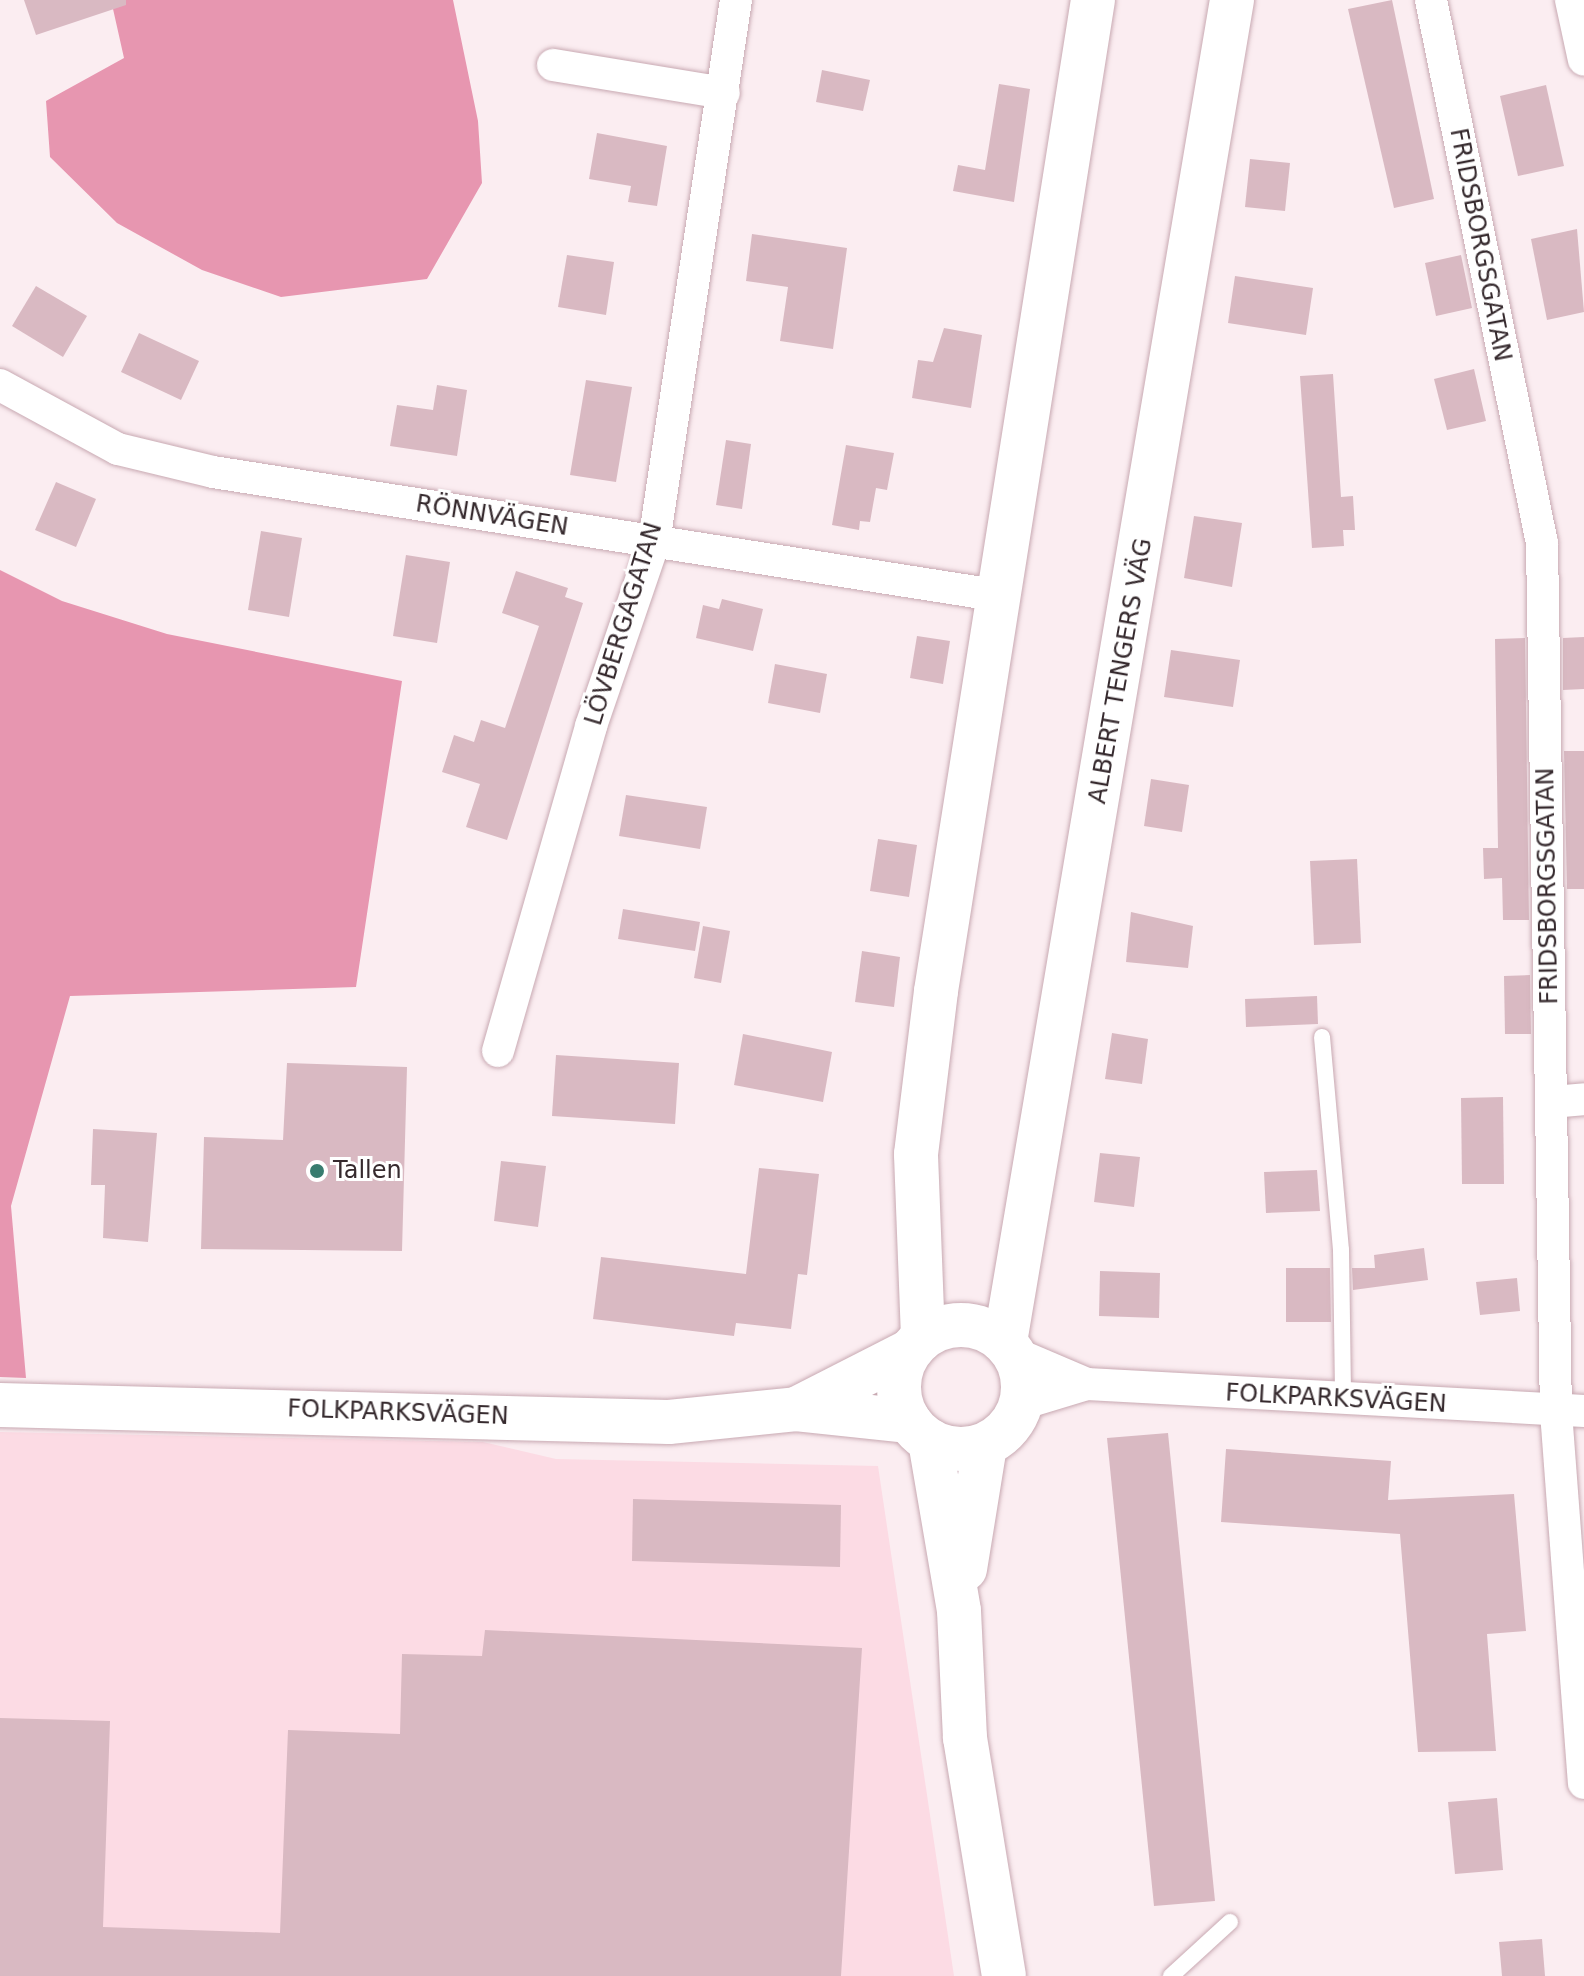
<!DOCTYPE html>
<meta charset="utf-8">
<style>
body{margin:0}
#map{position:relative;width:1584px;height:1976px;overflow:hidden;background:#fbedf1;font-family:"DejaVu Sans",sans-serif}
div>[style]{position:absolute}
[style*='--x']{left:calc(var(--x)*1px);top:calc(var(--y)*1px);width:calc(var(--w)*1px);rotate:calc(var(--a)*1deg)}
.built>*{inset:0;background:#fcdbe4}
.forest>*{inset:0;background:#e796b0}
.building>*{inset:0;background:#d9b9c2}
.roads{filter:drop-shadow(0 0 2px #c8a9b2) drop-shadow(0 0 2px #c8a9b2)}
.lane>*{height:16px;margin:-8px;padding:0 8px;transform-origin:8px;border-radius:8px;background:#fff}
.street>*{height:32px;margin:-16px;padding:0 16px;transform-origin:16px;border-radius:16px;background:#fff}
.secondary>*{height:44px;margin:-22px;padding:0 22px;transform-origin:22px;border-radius:22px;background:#fff}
.secondary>.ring{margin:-22px;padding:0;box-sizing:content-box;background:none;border:44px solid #fff;border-radius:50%}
.dots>*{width:22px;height:22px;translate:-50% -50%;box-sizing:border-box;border:4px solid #fff;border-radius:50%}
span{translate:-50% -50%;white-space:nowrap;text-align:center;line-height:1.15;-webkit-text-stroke:6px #fff;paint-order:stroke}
.street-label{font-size:24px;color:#362a2e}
.poi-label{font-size:24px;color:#362a2e}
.left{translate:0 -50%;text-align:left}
</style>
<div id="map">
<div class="built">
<div style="clip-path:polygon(0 1432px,483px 1442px,556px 1459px,878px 1466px,954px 1976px,0 1976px)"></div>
</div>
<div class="forest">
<div style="clip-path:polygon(111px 0,453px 0,478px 121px,482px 183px,427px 279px,281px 297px,202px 270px,117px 223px,50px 157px,46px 101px,124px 58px)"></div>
<div style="clip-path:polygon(0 570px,62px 601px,167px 634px,402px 681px,356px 987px,70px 996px,11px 1206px,26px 1378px,0 1377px)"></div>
</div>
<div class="building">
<div style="clip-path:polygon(24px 0,126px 0,126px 5px,36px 35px)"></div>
<div style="clip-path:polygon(1392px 0,1434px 199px,1394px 208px,1348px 9px)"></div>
<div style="clip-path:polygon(822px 70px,870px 80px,863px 111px,816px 102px)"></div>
<div style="clip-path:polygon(999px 84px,1030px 89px,1014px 202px,953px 191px,958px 165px,985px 170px)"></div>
<div style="clip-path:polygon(1546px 85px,1564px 166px,1518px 176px,1500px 96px)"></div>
<div style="clip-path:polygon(597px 133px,667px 146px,657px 206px,628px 202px,631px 186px,589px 179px)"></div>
<div style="clip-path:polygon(1250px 159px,1290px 163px,1285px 211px,1245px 207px)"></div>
<div style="clip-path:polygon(1577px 229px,1584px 312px,1547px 320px,1531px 239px)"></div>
<div style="clip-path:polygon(752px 234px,847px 248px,833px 349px,780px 341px,788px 287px,746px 281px)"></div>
<div style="clip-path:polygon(567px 255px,614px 262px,606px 315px,558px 307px)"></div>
<div style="clip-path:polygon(1461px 255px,1472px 308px,1436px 316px,1425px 263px)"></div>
<div style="clip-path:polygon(1235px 276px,1313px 288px,1306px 335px,1228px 323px)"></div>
<div style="clip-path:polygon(36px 286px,87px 316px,63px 357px,12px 326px)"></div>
<div style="clip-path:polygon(944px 328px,982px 335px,971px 408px,912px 398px,918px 360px,933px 362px)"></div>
<div style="clip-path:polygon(139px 333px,199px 361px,181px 400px,121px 372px)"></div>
<div style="clip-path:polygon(1474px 369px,1486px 421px,1447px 430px,1434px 379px)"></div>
<div style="clip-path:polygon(1333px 374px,1341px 497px,1353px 496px,1355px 530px,1343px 530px,1344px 546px,1312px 548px,1300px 376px)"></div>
<div style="clip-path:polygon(586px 380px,632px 387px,616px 482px,570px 475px)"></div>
<div style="clip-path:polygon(437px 385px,467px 390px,457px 456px,390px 446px,397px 405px,433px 410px)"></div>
<div style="clip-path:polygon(726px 440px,751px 444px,742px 509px,716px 505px)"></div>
<div style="clip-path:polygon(846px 445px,894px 453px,887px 490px,876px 488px,870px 522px,860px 521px,859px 530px,832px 525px)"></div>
<div style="clip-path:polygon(56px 482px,96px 499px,76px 547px,35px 530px)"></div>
<div style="clip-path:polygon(1194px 516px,1242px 523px,1232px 587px,1184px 578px)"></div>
<div style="clip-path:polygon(261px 531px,302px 538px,289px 617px,248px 610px)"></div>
<div style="clip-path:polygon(406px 555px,450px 562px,437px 643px,393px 636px)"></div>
<div style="clip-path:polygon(516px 571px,568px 588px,565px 597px,583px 603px,507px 840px,466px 827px,480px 784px,442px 772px,454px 735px,474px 742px,481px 720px,505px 728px,539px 626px,502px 613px)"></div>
<div style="clip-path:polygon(722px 599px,763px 609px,753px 651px,696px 638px,703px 605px,719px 609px)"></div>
<div style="clip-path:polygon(917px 636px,950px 641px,943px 684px,910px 678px)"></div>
<div style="clip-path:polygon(1584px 637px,1584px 689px,1563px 690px,1563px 638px)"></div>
<div style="clip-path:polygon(1525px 638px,1529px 920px,1503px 920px,1502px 878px,1484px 879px,1483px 848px,1498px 848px,1495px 639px)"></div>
<div style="clip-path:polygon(1171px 650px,1240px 660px,1233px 707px,1164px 697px)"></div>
<div style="clip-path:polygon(775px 664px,827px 674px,820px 713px,768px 703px)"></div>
<div style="clip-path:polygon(1564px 751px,1584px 751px,1584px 889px,1567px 889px)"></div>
<div style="clip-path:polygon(1151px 779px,1189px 785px,1182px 832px,1144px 826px)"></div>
<div style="clip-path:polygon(626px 795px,707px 807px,700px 849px,619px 836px)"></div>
<div style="clip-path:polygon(878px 839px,917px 845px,909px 897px,870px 891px)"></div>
<div style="clip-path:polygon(1357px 859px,1361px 943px,1314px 945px,1310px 861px)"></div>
<div style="clip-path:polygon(623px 909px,700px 922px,695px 951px,618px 939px)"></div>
<div style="clip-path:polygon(1131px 912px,1193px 926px,1188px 968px,1126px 962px)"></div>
<div style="clip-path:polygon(703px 926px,730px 931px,721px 983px,694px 978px)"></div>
<div style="clip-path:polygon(862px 951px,900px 957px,894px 1007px,855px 1002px)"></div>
<div style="clip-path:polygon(1530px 975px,1531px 1034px,1505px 1034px,1504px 976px)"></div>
<div style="clip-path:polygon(1317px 996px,1318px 1024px,1246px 1027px,1245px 999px)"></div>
<div style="clip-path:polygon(1112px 1033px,1148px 1039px,1142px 1084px,1105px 1079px)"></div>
<div style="clip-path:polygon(743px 1034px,832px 1052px,823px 1102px,734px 1085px)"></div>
<div style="clip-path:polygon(556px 1055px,679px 1063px,675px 1124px,552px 1116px)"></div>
<div style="clip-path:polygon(287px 1063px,407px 1067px,402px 1251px,201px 1249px,204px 1137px,283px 1140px)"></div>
<div style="clip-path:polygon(1503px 1097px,1504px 1184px,1462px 1184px,1461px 1098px)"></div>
<div style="clip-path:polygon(93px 1129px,157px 1133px,148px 1242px,103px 1238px,105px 1185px,91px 1185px)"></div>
<div style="clip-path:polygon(1100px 1153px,1140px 1157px,1134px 1207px,1094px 1202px)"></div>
<div style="clip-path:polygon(501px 1161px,546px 1166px,538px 1227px,494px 1221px)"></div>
<div style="clip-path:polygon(759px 1168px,819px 1174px,807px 1275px,798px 1274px,791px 1329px,736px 1323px,734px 1336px,593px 1319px,601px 1257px,746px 1274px)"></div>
<div style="clip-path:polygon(1317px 1170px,1320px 1211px,1266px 1213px,1264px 1172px)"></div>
<div style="clip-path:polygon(1424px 1248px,1428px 1280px,1353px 1290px,1352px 1268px,1375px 1268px,1374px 1255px)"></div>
<div style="clip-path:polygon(1286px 1268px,1330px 1268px,1331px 1322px,1286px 1322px)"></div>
<div style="clip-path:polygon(1100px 1271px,1160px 1273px,1159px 1318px,1099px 1316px)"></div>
<div style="clip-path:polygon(1517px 1278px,1520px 1311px,1480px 1315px,1476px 1282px)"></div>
<div style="clip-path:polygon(1168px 1433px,1215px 1901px,1154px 1906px,1107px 1438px)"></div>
<div style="clip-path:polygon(1226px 1449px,1391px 1461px,1388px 1500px,1514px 1494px,1526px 1631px,1487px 1634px,1496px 1751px,1418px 1752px,1400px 1534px,1221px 1522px)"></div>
<div style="clip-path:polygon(633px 1499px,841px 1505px,840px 1567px,632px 1561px)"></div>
<div style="clip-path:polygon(485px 1630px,862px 1648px,841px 1976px,0 1976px,0 1718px,110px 1721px,103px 1927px,280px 1933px,288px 1730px,400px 1734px,402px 1654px,482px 1656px)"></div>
<div style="clip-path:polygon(1497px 1798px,1503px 1870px,1455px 1874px,1448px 1802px)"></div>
<div style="clip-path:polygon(1542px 1939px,1545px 1976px,1502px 1976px,1499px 1942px)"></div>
</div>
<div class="roads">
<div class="lane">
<div style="--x:1322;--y:1037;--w:214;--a:84.9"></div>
<div style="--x:1341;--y:1250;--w:149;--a:89.2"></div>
<div style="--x:1171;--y:1976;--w:80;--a:-42.5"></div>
</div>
<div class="street">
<div style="--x:1431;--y:0;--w:554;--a:78.45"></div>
<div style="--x:1542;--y:543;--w:869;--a:89.08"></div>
<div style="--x:1556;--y:1412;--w:372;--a:85.7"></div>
<div style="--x:1571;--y:0;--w:61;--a:77.8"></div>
<div style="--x:553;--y:65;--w:173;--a:9.3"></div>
<div style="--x:0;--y:385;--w:134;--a:28.5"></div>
<div style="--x:118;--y:449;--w:98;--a:13.6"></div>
<div style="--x:213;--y:472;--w:798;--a:8.94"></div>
<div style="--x:498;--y:1051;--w:338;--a:-74"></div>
<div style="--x:591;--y:726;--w:194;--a:-71.1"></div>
<div style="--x:654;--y:542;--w:548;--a:-81.4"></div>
<div style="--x:1552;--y:1102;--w:32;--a:-5"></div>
<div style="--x:1014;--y:1353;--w:79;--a:23"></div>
<div style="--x:1087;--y:1384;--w:498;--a:3.1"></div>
<div style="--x:1021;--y:1404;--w:69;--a:-16.9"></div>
</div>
<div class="secondary">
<div class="ring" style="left:899px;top:1325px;width:80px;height:80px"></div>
<div style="--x:923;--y:1337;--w:183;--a:-92.2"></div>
<div style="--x:916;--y:1154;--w:164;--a:-83"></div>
<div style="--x:936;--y:991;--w:1003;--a:-81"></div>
<div style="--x:1005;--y:1342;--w:1361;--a:-80.4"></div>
<div style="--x:0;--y:1405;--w:669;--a:1.46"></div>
<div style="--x:669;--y:1422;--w:128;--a:-5.8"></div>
<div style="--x:796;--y:1409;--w:114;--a:6.1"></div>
<div style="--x:798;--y:1408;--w:126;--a:-27"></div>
<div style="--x:930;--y:1441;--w:172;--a:80.3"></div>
<div style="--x:959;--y:1611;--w:127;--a:87.3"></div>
<div style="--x:965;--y:1738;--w:241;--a:80.7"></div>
<div style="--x:965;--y:1569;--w:126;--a:-80.8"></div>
</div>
</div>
<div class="dots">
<div style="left:317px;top:1171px;background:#387c6f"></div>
</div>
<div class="street-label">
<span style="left:1480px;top:245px;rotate:79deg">FRIDSBORGSGATAN</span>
<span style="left:492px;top:516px;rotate:9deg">RÖNNVÄGEN</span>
<span style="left:624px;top:624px;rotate:-73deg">LÖVBERGAGATAN</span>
<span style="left:1121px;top:671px;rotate:-80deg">ALBERT TENGERS VÄG</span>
<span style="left:1548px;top:886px;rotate:-91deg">FRIDSBORGSGATAN</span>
<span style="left:1336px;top:1399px;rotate:3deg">FOLKPARKSVÄGEN</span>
<span style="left:398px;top:1413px;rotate:2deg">FOLKPARKSVÄGEN</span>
</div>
<div class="poi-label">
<span class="left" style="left:333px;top:1171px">Tallen</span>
</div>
</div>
